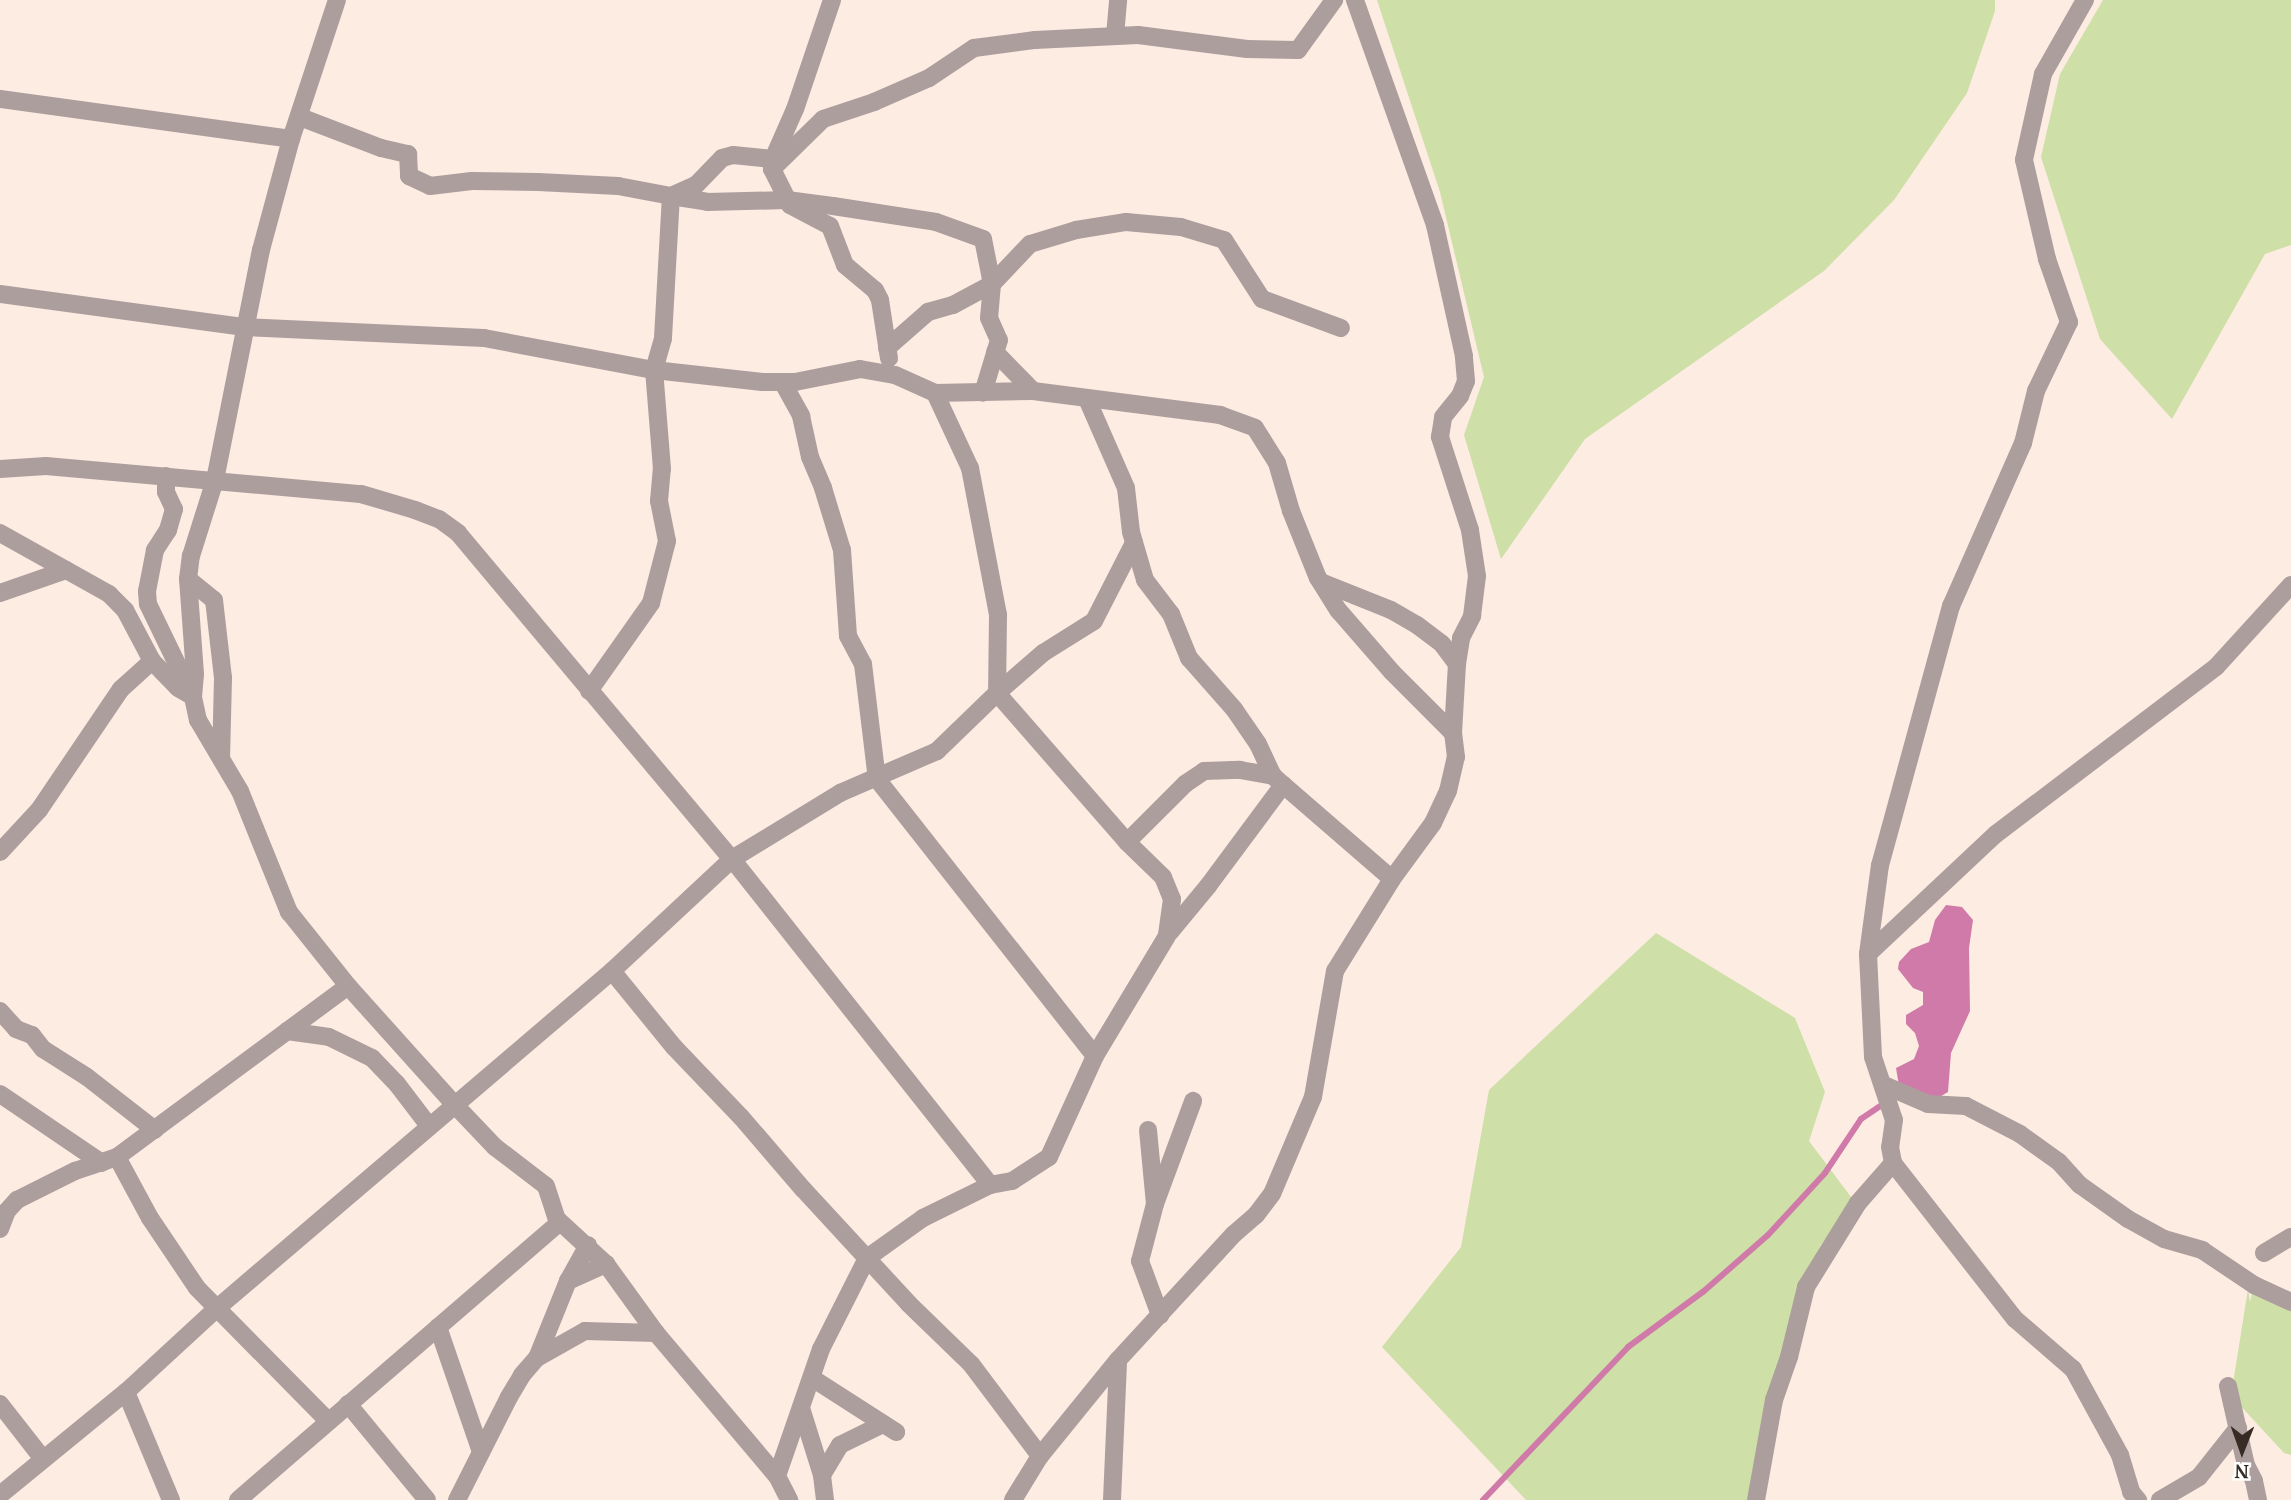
<!DOCTYPE html>
<style>
body{margin:0}
#map{position:relative;width:2291px;height:1500px;overflow:hidden;background:#fdece2;font-family:"PT Serif",serif}
div>[style]{position:absolute}
[style*='--x']{left:calc(var(--x)*1px);top:calc(var(--y)*1px);width:calc(var(--w)*1px);rotate:calc(var(--a)*1deg)}
.green>*{inset:0;background:#cedfa7}
.water>*{inset:0;background:#cf7aa9}
.stream>*{height:6px;margin:-3px;padding:0 3px;transform-origin:3px;border-radius:3px;background:#cf7aa9}
.minor>*{height:18px;margin:-9px;padding:0 9px;transform-origin:9px;border-radius:9px;background:#ad9e9e}
span{translate:-50% -50%;white-space:nowrap;text-align:center;line-height:1.15;-webkit-text-stroke:7px #fff;paint-order:stroke}
.north{position:absolute;left:2207px;top:1416px;width:70px;height:70px;-webkit-text-stroke:5px #fff;paint-order:stroke;rotate:181deg;font-size:19px;font-weight:700;line-height:28px;text-align:center;color:#362c25}
.north::after{content:'';display:block;margin:auto;width:24px;height:32px;background:#362c25;clip-path:polygon(50% 0,100% 100%,50% 72%,0 100%)}
</style>
<div id="map">
<div class="green">
<div style="clip-path:polygon(1377px 0,1995px 0,1995px 11px,1967px 93px,1894px 200px,1824px 271px,1585px 439px,1501px 559px,1464px 435px,1484px 377px,1440px 192px)"></div>
<div style="clip-path:polygon(2103px 0,2291px 0,2291px 245px,2265px 254px,2172px 419px,2100px 339px,2041px 157px,2060px 74px)"></div>
<div style="clip-path:polygon(1656px 933px,1795px 1018px,1825px 1092px,1809px 1141px,1854px 1201px,1821px 1245px,1802px 1288px,1759px 1500px,1526px 1500px,1382px 1347px,1461px 1247px,1489px 1090px)"></div>
<div style="clip-path:polygon(2254px 1285px,2291px 1305px,2291px 1455px,2284px 1453px,2236px 1401px,2234px 1377px,2248px 1289px,2250px 1302px)"></div>
</div>
<div class="water">
<div style="clip-path:polygon(1946px 905px,1962px 907px,1973px 920px,1969px 948px,1970px 1011px,1951px 1053px,1948px 1092px,1936px 1099px,1899px 1086px,1896px 1068px,1914px 1059px,1919px 1046px,1915px 1033px,1906px 1024px,1906px 1015px,1923px 1005px,1923px 992px,1913px 988px,1898px 969px,1899px 962px,1911px 949px,1929px 942px,1935px 920px)"></div>
</div>
<div class="stream">
<div style="--x:1483;--y:1500;--w:211;--a:-46.5"></div>
<div style="--x:1628;--y:1347;--w:94;--a:-36.4"></div>
<div style="--x:1704;--y:1291;--w:85;--a:-41.2"></div>
<div style="--x:1768;--y:1235;--w:84;--a:-47.4"></div>
<div style="--x:1825;--y:1173;--w:65;--a:-56.3"></div>
<div style="--x:1861;--y:1119;--w:29;--a:-34"></div>
</div>
<div class="minor">
<div style="--x:832;--y:0;--w:115;--a:108.7"></div>
<div style="--x:795;--y:109;--w:55;--a:113.7"></div>
<div style="--x:773;--y:159;--w:10;--a:96"></div>
<div style="--x:772;--y:169;--w:40;--a:63.4"></div>
<div style="--x:790;--y:205;--w:45;--a:27.7"></div>
<div style="--x:830;--y:226;--w:42;--a:69"></div>
<div style="--x:845;--y:265;--w:39;--a:40"></div>
<div style="--x:875;--y:290;--w:11;--a:63"></div>
<div style="--x:880;--y:300;--w:59;--a:81.2"></div>
<div style="--x:2085;--y:0;--w:85;--a:119.6"></div>
<div style="--x:2043;--y:74;--w:88;--a:102.5"></div>
<div style="--x:2024;--y:160;--w:102;--a:76.9"></div>
<div style="--x:2047;--y:259;--w:67;--a:70.8"></div>
<div style="--x:2069;--y:322;--w:76;--a:115.6"></div>
<div style="--x:2036;--y:391;--w:54;--a:104"></div>
<div style="--x:2023;--y:443;--w:178;--a:113.8"></div>
<div style="--x:1951;--y:606;--w:269;--a:105.3"></div>
<div style="--x:1880;--y:865;--w:90;--a:97.7"></div>
<div style="--x:1868;--y:954;--w:103;--a:87.2"></div>
<div style="--x:1873;--y:1057;--w:66;--a:71.6"></div>
<div style="--x:1894;--y:1120;--w:27;--a:98"></div>
<div style="--x:1890;--y:1147;--w:16;--a:79"></div>
<div style="--x:1893;--y:1163;--w:198;--a:52"></div>
<div style="--x:2015;--y:1319;--w:77;--a:40.8"></div>
<div style="--x:2073;--y:1369;--w:98;--a:61.3"></div>
<div style="--x:2120;--y:1455;--w:39;--a:73"></div>
<div style="--x:2131;--y:1492;--w:11;--a:49"></div>
<div style="--x:1115;--y:36;--w:36;--a:-85"></div>
<div style="--x:0;--y:99;--w:294;--a:7.8"></div>
<div style="--x:300;--y:117;--w:87;--a:20.9"></div>
<div style="--x:381;--y:148;--w:28;--a:13"></div>
<div style="--x:408;--y:154;--w:22;--a:87"></div>
<div style="--x:409;--y:176;--w:23;--a:25"></div>
<div style="--x:430;--y:186;--w:42;--a:-6.8"></div>
<div style="--x:472;--y:181;--w:66;--a:0.9"></div>
<div style="--x:538;--y:182;--w:80;--a:2.9"></div>
<div style="--x:618;--y:186;--w:54;--a:10.7"></div>
<div style="--x:671;--y:196;--w:27;--a:-24"></div>
<div style="--x:696;--y:185;--w:37;--a:-46"></div>
<div style="--x:722;--y:158;--w:11;--a:-15"></div>
<div style="--x:733;--y:155;--w:40;--a:5.7"></div>
<div style="--x:772;--y:169;--w:71;--a:-44.4"></div>
<div style="--x:823;--y:119;--w:54;--a:-18.4"></div>
<div style="--x:874;--y:102;--w:60;--a:-23.6"></div>
<div style="--x:929;--y:78;--w:54;--a:-33.7"></div>
<div style="--x:974;--y:48;--w:62;--a:-7.5"></div>
<div style="--x:1035;--y:40;--w:103;--a:-2.8"></div>
<div style="--x:1138;--y:35;--w:110;--a:7.3"></div>
<div style="--x:1247;--y:49;--w:51;--a:1.1"></div>
<div style="--x:1298;--y:50;--w:62;--a:-54.2"></div>
<div style="--x:0;--y:294;--w:245;--a:7.7"></div>
<div style="--x:243;--y:327;--w:241;--a:2.6"></div>
<div style="--x:484;--y:338;--w:173;--a:10.7"></div>
<div style="--x:654;--y:370;--w:109;--a:6.3"></div>
<div style="--x:762;--y:382;--w:33;--a:0"></div>
<div style="--x:795;--y:382;--w:66;--a:-11.3"></div>
<div style="--x:860;--y:369;--w:36;--a:10"></div>
<div style="--x:895;--y:375;--w:44;--a:24.2"></div>
<div style="--x:935;--y:393;--w:98;--a:-1.2"></div>
<div style="--x:1033;--y:391;--w:189;--a:7.3"></div>
<div style="--x:1220;--y:415;--w:37;--a:20"></div>
<div style="--x:1255;--y:428;--w:41;--a:57.8"></div>
<div style="--x:1277;--y:463;--w:50;--a:73.7"></div>
<div style="--x:1291;--y:511;--w:72;--a:68.1"></div>
<div style="--x:1318;--y:578;--w:39;--a:58"></div>
<div style="--x:1339;--y:611;--w:81;--a:49"></div>
<div style="--x:1392;--y:672;--w:86;--a:45"></div>
<div style="--x:887;--y:348;--w:55;--a:-41.3"></div>
<div style="--x:928;--y:312;--w:26;--a:-16"></div>
<div style="--x:953;--y:305;--w:44;--a:-28.3"></div>
<div style="--x:992;--y:284;--w:55;--a:-46.5"></div>
<div style="--x:1030;--y:244;--w:48;--a:-16.9"></div>
<div style="--x:1076;--y:230;--w:51;--a:-9.1"></div>
<div style="--x:1126;--y:222;--w:55;--a:5.2"></div>
<div style="--x:1181;--y:227;--w:45;--a:16.8"></div>
<div style="--x:1224;--y:240;--w:70;--a:57.2"></div>
<div style="--x:1262;--y:299;--w:84;--a:20.2"></div>
<div style="--x:995;--y:352;--w:54;--a:45.7"></div>
<div style="--x:783;--y:383;--w:38;--a:61"></div>
<div style="--x:801;--y:416;--w:42;--a:77.6"></div>
<div style="--x:810;--y:457;--w:34;--a:67"></div>
<div style="--x:823;--y:488;--w:65;--a:73"></div>
<div style="--x:842;--y:550;--w:86;--a:86"></div>
<div style="--x:848;--y:636;--w:32;--a:62"></div>
<div style="--x:863;--y:664;--w:116;--a:83.1"></div>
<div style="--x:877;--y:779;--w:352;--a:51.8"></div>
<div style="--x:935;--y:393;--w:83;--a:65"></div>
<div style="--x:970;--y:468;--w:150;--a:79.2"></div>
<div style="--x:998;--y:615;--w:78;--a:90.7"></div>
<div style="--x:1087;--y:399;--w:97;--a:66.3"></div>
<div style="--x:1126;--y:488;--w:44;--a:83.5"></div>
<div style="--x:1131;--y:532;--w:50;--a:73.7"></div>
<div style="--x:1145;--y:580;--w:43;--a:52.6"></div>
<div style="--x:1171;--y:614;--w:48;--a:67.8"></div>
<div style="--x:1189;--y:658;--w:68;--a:48.6"></div>
<div style="--x:1234;--y:709;--w:42;--a:55.6"></div>
<div style="--x:1258;--y:744;--w:35;--a:65"></div>
<div style="--x:0;--y:469;--w:46;--a:-3.7"></div>
<div style="--x:46;--y:466;--w:316;--a:5.1"></div>
<div style="--x:361;--y:494;--w:56;--a:16.5"></div>
<div style="--x:415;--y:510;--w:26;--a:21"></div>
<div style="--x:439;--y:519;--w:24;--a:36"></div>
<div style="--x:458;--y:533;--w:426;--a:50"></div>
<div style="--x:732;--y:859;--w:416;--a:51.6"></div>
<div style="--x:990;--y:1185;--w:75;--a:153.8"></div>
<div style="--x:923;--y:1218;--w:69;--a:144.5"></div>
<div style="--x:867;--y:1258;--w:102;--a:116.8"></div>
<div style="--x:821;--y:1349;--w:134;--a:109.1"></div>
<div style="--x:166;--y:476;--w:16;--a:90"></div>
<div style="--x:166;--y:492;--w:19;--a:65"></div>
<div style="--x:174;--y:509;--w:22;--a:106"></div>
<div style="--x:168;--y:530;--w:24;--a:123"></div>
<div style="--x:155;--y:550;--w:42;--a:101"></div>
<div style="--x:147;--y:591;--w:13;--a:86"></div>
<div style="--x:148;--y:604;--w:103;--a:64.2"></div>
<div style="--x:193;--y:697;--w:24;--a:78"></div>
<div style="--x:198;--y:720;--w:82;--a:59.4"></div>
<div style="--x:240;--y:791;--w:131;--a:68"></div>
<div style="--x:289;--y:912;--w:95;--a:51.4"></div>
<div style="--x:348;--y:986;--w:159;--a:48.1"></div>
<div style="--x:454;--y:1104;--w:59;--a:46.4"></div>
<div style="--x:495;--y:1147;--w:64;--a:37.4"></div>
<div style="--x:546;--y:1186;--w:35;--a:72"></div>
<div style="--x:557;--y:1219;--w:67;--a:42.6"></div>
<div style="--x:606;--y:1264;--w:85;--a:54.1"></div>
<div style="--x:656;--y:1333;--w:187;--a:49.8"></div>
<div style="--x:777;--y:1476;--w:27;--a:63"></div>
<div style="--x:0;--y:533;--w:125;--a:29.2"></div>
<div style="--x:109;--y:594;--w:23;--a:45"></div>
<div style="--x:125;--y:610;--w:58;--a:62.1"></div>
<div style="--x:188;--y:579;--w:33;--a:39"></div>
<div style="--x:214;--y:600;--w:79;--a:83.4"></div>
<div style="--x:223;--y:678;--w:80;--a:91.4"></div>
<div style="--x:1321;--y:582;--w:75;--a:21.8"></div>
<div style="--x:1391;--y:610;--w:30;--a:30"></div>
<div style="--x:1417;--y:625;--w:31;--a:37"></div>
<div style="--x:1442;--y:644;--w:25;--a:53"></div>
<div style="--x:0;--y:593;--w:70;--a:-19.2"></div>
<div style="--x:589;--y:691;--w:108;--a:-54.8"></div>
<div style="--x:651;--y:603;--w:64;--a:-75.5"></div>
<div style="--x:667;--y:541;--w:41;--a:-101.3"></div>
<div style="--x:659;--y:501;--w:32;--a:-85"></div>
<div style="--x:662;--y:469;--w:99;--a:-94.6"></div>
<div style="--x:654;--y:370;--w:33;--a:-74"></div>
<div style="--x:663;--y:338;--w:142;--a:-86.8"></div>
<div style="--x:671;--y:196;--w:36;--a:9"></div>
<div style="--x:707;--y:202;--w:80;--a:-1.4"></div>
<div style="--x:787;--y:200;--w:46;--a:7.4"></div>
<div style="--x:833;--y:206;--w:104;--a:8.8"></div>
<div style="--x:936;--y:222;--w:50;--a:19.9"></div>
<div style="--x:983;--y:239;--w:46;--a:78.7"></div>
<div style="--x:992;--y:284;--w:34;--a:95"></div>
<div style="--x:989;--y:318;--w:24;--a:66"></div>
<div style="--x:999;--y:340;--w:55;--a:106.8"></div>
<div style="--x:997;--y:693;--w:61;--a:-41"></div>
<div style="--x:1043;--y:653;--w:60;--a:-32.1"></div>
<div style="--x:1094;--y:621;--w:88;--a:-62.9"></div>
<div style="--x:193;--y:697;--w:23;--a:-85"></div>
<div style="--x:195;--y:674;--w:95;--a:-94.2"></div>
<div style="--x:188;--y:579;--w:23;--a:-83"></div>
<div style="--x:191;--y:556;--w:80;--a:-72.5"></div>
<div style="--x:215;--y:480;--w:235;--a:-78.7"></div>
<div style="--x:261;--y:250;--w:115;--a:-74.9"></div>
<div style="--x:291;--y:139;--w:146;--a:-71.7"></div>
<div style="--x:1127;--y:842;--w:82;--a:-45"></div>
<div style="--x:1185;--y:784;--w:23;--a:-34"></div>
<div style="--x:1204;--y:771;--w:36;--a:-2"></div>
<div style="--x:1240;--y:770;--w:34;--a:10"></div>
<div style="--x:1273;--y:776;--w:157;--a:40.9"></div>
<div style="--x:0;--y:852;--w:57;--a:-47.1"></div>
<div style="--x:39;--y:810;--w:146;--a:-55.9"></div>
<div style="--x:121;--y:689;--w:42;--a:-42.1"></div>
<div style="--x:152;--y:661;--w:37;--a:46"></div>
<div style="--x:178;--y:688;--w:14;--a:30"></div>
<div style="--x:1170;--y:932;--w:60;--a:-50.4"></div>
<div style="--x:1208;--y:886;--w:126;--a:-53.4"></div>
<div style="--x:1868;--y:954;--w:175;--a:-43.2"></div>
<div style="--x:1996;--y:834;--w:276;--a:-37.2"></div>
<div style="--x:2216;--y:667;--w:111;--a:-47.6"></div>
<div style="--x:612;--y:971;--w:98;--a:50.8"></div>
<div style="--x:674;--y:1047;--w:97;--a:46.3"></div>
<div style="--x:741;--y:1117;--w:95;--a:49.3"></div>
<div style="--x:803;--y:1189;--w:156;--a:47.3"></div>
<div style="--x:909;--y:1304;--w:86;--a:44.1"></div>
<div style="--x:971;--y:1364;--w:115;--a:53.1"></div>
<div style="--x:0;--y:1011;--w:24;--a:48"></div>
<div style="--x:16;--y:1029;--w:17;--a:21"></div>
<div style="--x:32;--y:1035;--w:18;--a:52"></div>
<div style="--x:43;--y:1049;--w:52;--a:32.5"></div>
<div style="--x:87;--y:1077;--w:86;--a:37.9"></div>
<div style="--x:287;--y:1031;--w:42;--a:8.1"></div>
<div style="--x:329;--y:1037;--w:48;--a:26"></div>
<div style="--x:372;--y:1058;--w:36;--a:46"></div>
<div style="--x:397;--y:1084;--w:53;--a:52.7"></div>
<div style="--x:1884;--y:1085;--w:48;--a:23.4"></div>
<div style="--x:1928;--y:1104;--w:38;--a:3"></div>
<div style="--x:1966;--y:1106;--w:61;--a:27.4"></div>
<div style="--x:2020;--y:1134;--w:48;--a:35.7"></div>
<div style="--x:2059;--y:1162;--w:31;--a:48"></div>
<div style="--x:2080;--y:1185;--w:59;--a:35.3"></div>
<div style="--x:2128;--y:1219;--w:41;--a:29.1"></div>
<div style="--x:2164;--y:1239;--w:40;--a:16"></div>
<div style="--x:2202;--y:1250;--w:63;--a:33.9"></div>
<div style="--x:2254;--y:1285;--w:41;--a:24.7"></div>
<div style="--x:0;--y:1094;--w:123;--a:34.1"></div>
<div style="--x:1148;--y:1130;--w:74;--a:84.6"></div>
<div style="--x:1155;--y:1204;--w:110;--a:-69.7"></div>
<div style="--x:117;--y:1157;--w:69;--a:61.6"></div>
<div style="--x:150;--y:1218;--w:84;--a:56.1"></div>
<div style="--x:197;--y:1288;--w:187;--a:45.4"></div>
<div style="--x:1155;--y:1204;--w:59;--a:104.7"></div>
<div style="--x:1140;--y:1261;--w:58;--a:69.7"></div>
<div style="--x:0;--y:1229;--w:19;--a:-69"></div>
<div style="--x:7;--y:1211;--w:15;--a:-48"></div>
<div style="--x:17;--y:1200;--w:65;--a:-26.6"></div>
<div style="--x:75;--y:1171;--w:44;--a:-18.4"></div>
<div style="--x:117;--y:1157;--w:287;--a:-36.5"></div>
<div style="--x:2264;--y:1253;--w:31;--a:-31"></div>
<div style="--x:568;--y:1281;--w:42;--a:-24.1"></div>
<div style="--x:438;--y:1327;--w:132;--a:71"></div>
<div style="--x:537;--y:1358;--w:55;--a:-29.4"></div>
<div style="--x:585;--y:1331;--w:71;--a:1.6"></div>
<div style="--x:812;--y:1378;--w:100;--a:32.7"></div>
<div style="--x:2228;--y:1386;--w:81;--a:77.2"></div>
<div style="--x:2246;--y:1465;--w:18;--a:63"></div>
<div style="--x:2254;--y:1481;--w:19;--a:78"></div>
<div style="--x:126;--y:1392;--w:117;--a:67.4"></div>
<div style="--x:0;--y:1404;--w:70;--a:52"></div>
<div style="--x:348;--y:1404;--w:124;--a:50.5"></div>
<div style="--x:801;--y:1408;--w:70;--a:72.6"></div>
<div style="--x:0;--y:1495;--w:163;--a:-39.3"></div>
<div style="--x:126;--y:1392;--w:122;--a:-42.7"></div>
<div style="--x:216;--y:1309;--w:521;--a:-40.48"></div>
<div style="--x:612;--y:971;--w:164;--a:-43"></div>
<div style="--x:732;--y:859;--w:127;--a:-31.4"></div>
<div style="--x:840;--y:793;--w:106;--a:-23.4"></div>
<div style="--x:937;--y:751;--w:83;--a:-44"></div>
<div style="--x:997;--y:693;--w:198;--a:48.9"></div>
<div style="--x:1127;--y:842;--w:50;--a:44.2"></div>
<div style="--x:1163;--y:877;--w:24;--a:68"></div>
<div style="--x:1172;--y:899;--w:37;--a:98"></div>
<div style="--x:1167;--y:936;--w:140;--a:121"></div>
<div style="--x:1095;--y:1056;--w:111;--a:114.5"></div>
<div style="--x:1049;--y:1157;--w:44;--a:147"></div>
<div style="--x:1012;--y:1181;--w:22;--a:170"></div>
<div style="--x:238;--y:1500;--w:425;--a:-40.8"></div>
<div style="--x:457;--y:1500;--w:115;--a:-63.2"></div>
<div style="--x:509;--y:1397;--w:26;--a:-59"></div>
<div style="--x:522;--y:1375;--w:23;--a:-49"></div>
<div style="--x:537;--y:1358;--w:83;--a:-68.1"></div>
<div style="--x:568;--y:1281;--w:41;--a:-60.9"></div>
<div style="--x:825;--y:1500;--w:25;--a:-97"></div>
<div style="--x:822;--y:1475;--w:35;--a:-59"></div>
<div style="--x:840;--y:1445;--w:48;--a:-26"></div>
<div style="--x:1013;--y:1500;--w:52;--a:-58.5"></div>
<div style="--x:1040;--y:1456;--w:124;--a:-50.9"></div>
<div style="--x:1118;--y:1360;--w:171;--a:-47.4"></div>
<div style="--x:1234;--y:1234;--w:29;--a:-41"></div>
<div style="--x:1256;--y:1215;--w:26;--a:-53"></div>
<div style="--x:1272;--y:1194;--w:105;--a:-67.1"></div>
<div style="--x:1313;--y:1097;--w:128;--a:-80.1"></div>
<div style="--x:1335;--y:971;--w:108;--a:-58.2"></div>
<div style="--x:1392;--y:879;--w:69;--a:-53.8"></div>
<div style="--x:1433;--y:823;--w:35;--a:-65"></div>
<div style="--x:1448;--y:791;--w:35;--a:-77"></div>
<div style="--x:1456;--y:757;--w:24;--a:-97"></div>
<div style="--x:1453;--y:733;--w:69;--a:-86.7"></div>
<div style="--x:1457;--y:664;--w:26;--a:-81"></div>
<div style="--x:1461;--y:638;--w:25;--a:-63"></div>
<div style="--x:1472;--y:616;--w:40;--a:-82.9"></div>
<div style="--x:1477;--y:576;--w:47;--a:-98.7"></div>
<div style="--x:1470;--y:530;--w:98;--a:-107.9"></div>
<div style="--x:1440;--y:437;--w:20;--a:-81"></div>
<div style="--x:1443;--y:417;--w:27;--a:-51"></div>
<div style="--x:1460;--y:396;--w:16;--a:-68"></div>
<div style="--x:1466;--y:381;--w:25;--a:-95"></div>
<div style="--x:1464;--y:356;--w:134;--a:-102.5"></div>
<div style="--x:1435;--y:225;--w:239;--a:-109.6"></div>
<div style="--x:1112;--y:1500;--w:140;--a:-87.5"></div>
<div style="--x:1756;--y:1500;--w:102;--a:-79.8"></div>
<div style="--x:1774;--y:1400;--w:46;--a:-70.8"></div>
<div style="--x:1789;--y:1357;--w:72;--a:-76.3"></div>
<div style="--x:1806;--y:1287;--w:99;--a:-58.2"></div>
<div style="--x:1858;--y:1203;--w:53;--a:-48.8"></div>
<div style="--x:2160;--y:1500;--w:45;--a:-30.5"></div>
<div style="--x:2199;--y:1477;--w:63;--a:-51.5"></div>
</div>
<div class="north">N</div>
</div>
